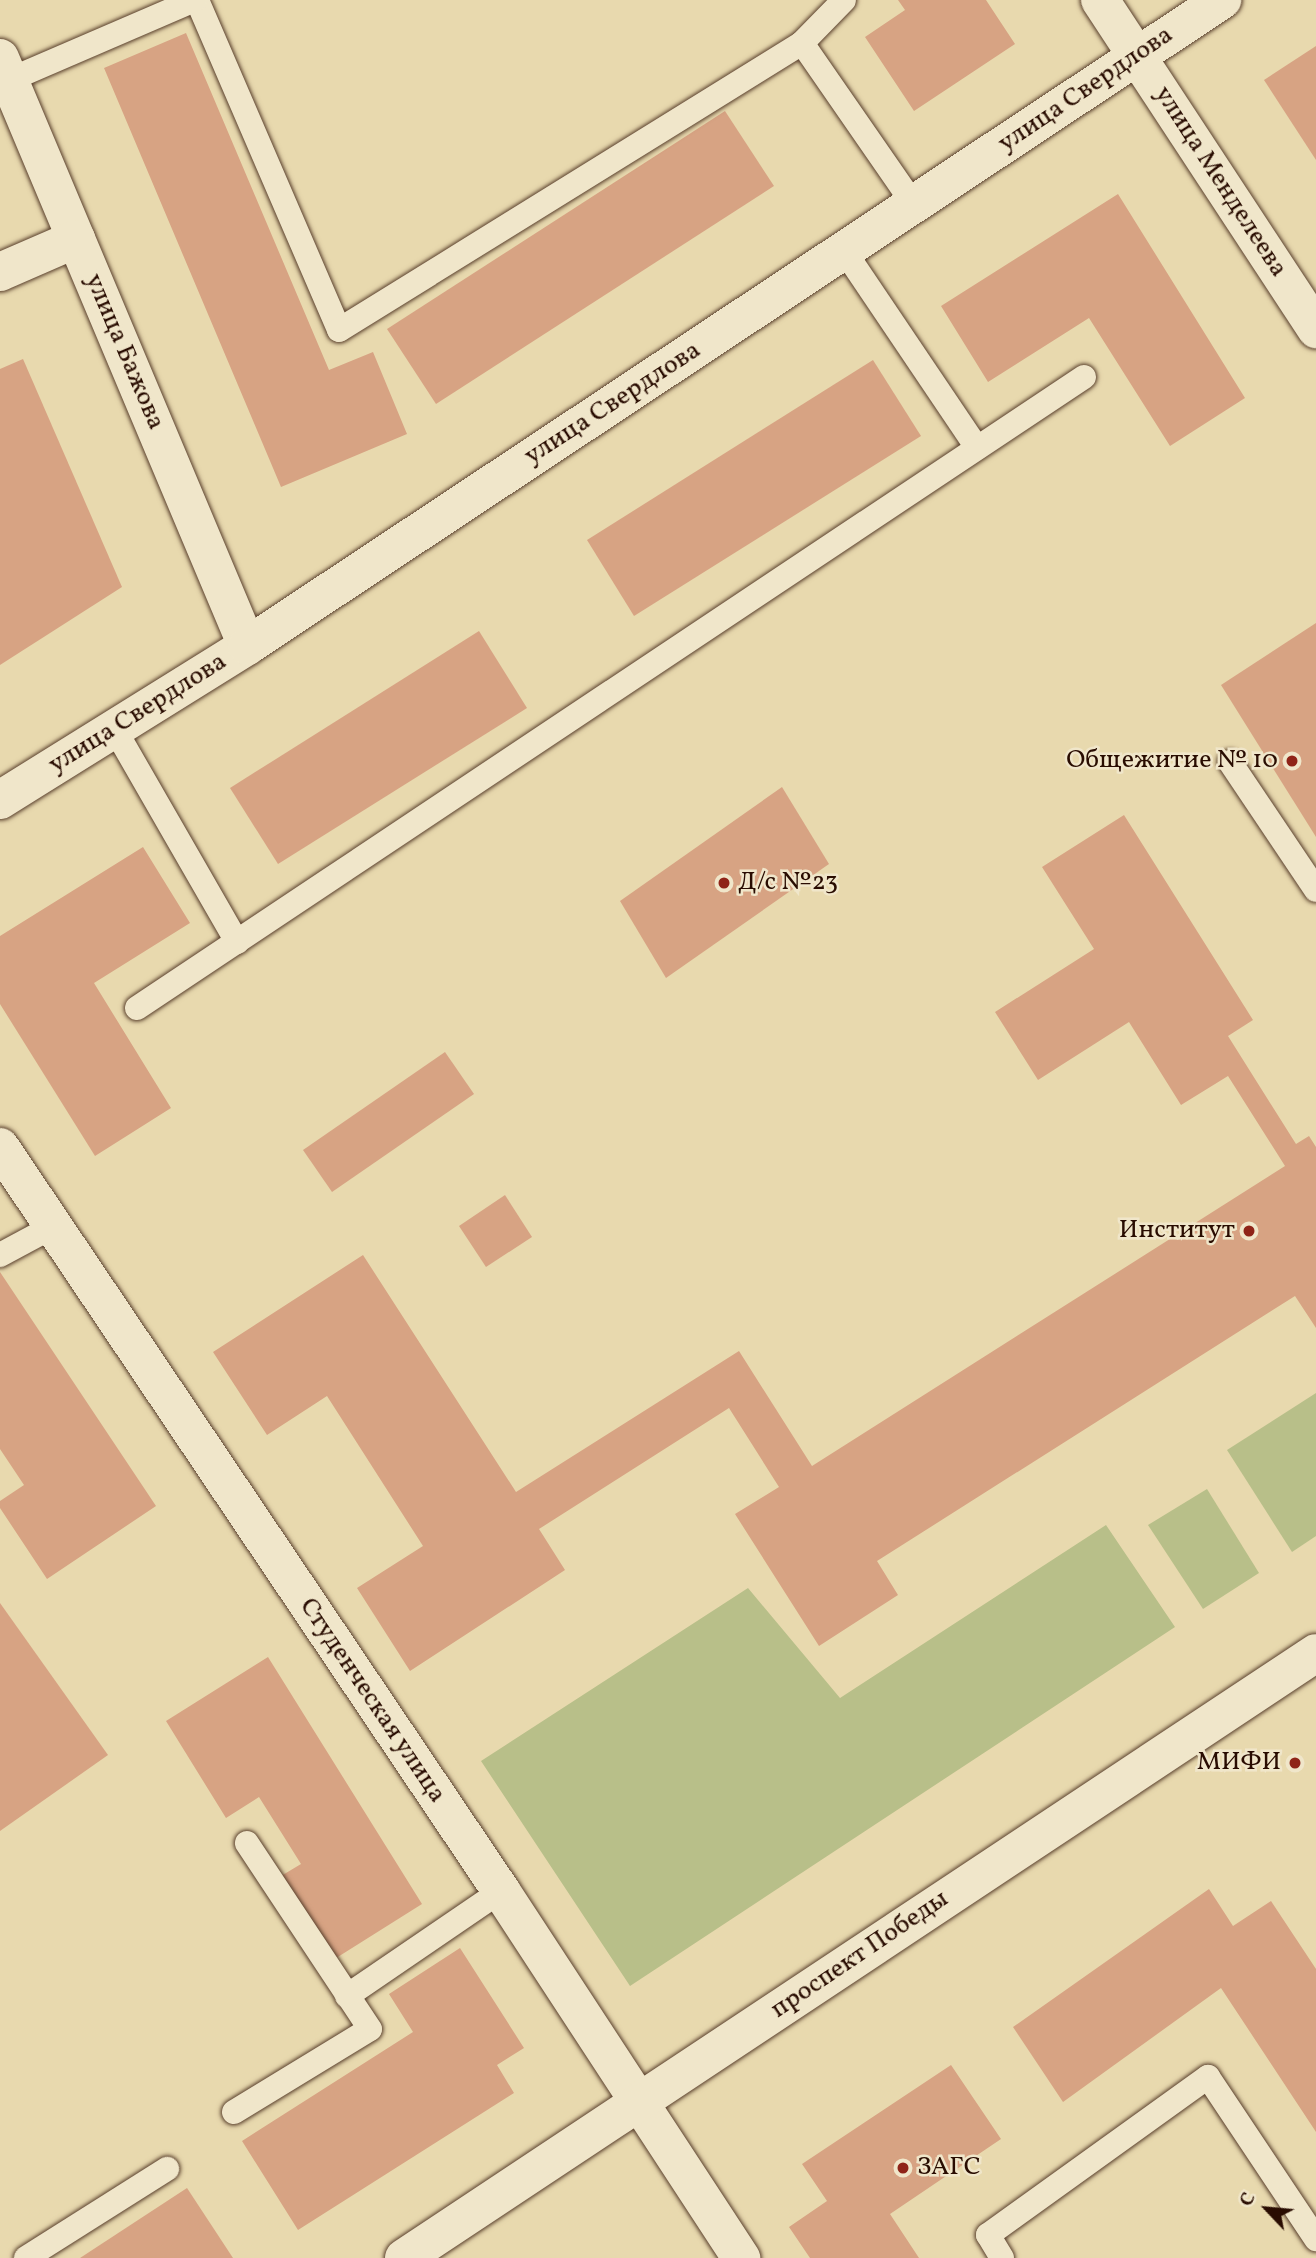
<!DOCTYPE html>
<meta charset="utf-8">
<style>
body{margin:0}
#map{position:relative;width:1316px;height:2258px;overflow:hidden;background:#e8d9ae;font-family:Vollkorn,serif}
div>[style]{position:absolute}
[style*='--x']{left:calc(var(--x)*1px);top:calc(var(--y)*1px);width:calc(var(--w)*1px);rotate:calc(var(--a)*1deg)}
.green>*{inset:0;background:#b8bf89}
.building>*{inset:0;background:#d7a383}
.roads{filter:drop-shadow(0 0 2px #593f2c) drop-shadow(0 0 2px #593f2c)}
.service>*{height:24px;margin:-12px;padding:0 12px;transform-origin:12px;border-radius:12px;background:#f0e6ca}
.minor>*{height:38px;margin:-19px;padding:0 19px;transform-origin:19px;border-radius:19px;background:#f0e6ca}
.dots>*{width:19px;height:19px;translate:-50% -50%;box-sizing:border-box;border:4px solid #f0e6ca;border-radius:50%}
span{translate:-50% -50%;white-space:nowrap;text-align:center;line-height:1.15;-webkit-text-stroke:5px #f0e6ca;paint-order:stroke}
.street-label{font-size:26px;color:#290c01}
.poi-label{font-size:26px;color:#290c01}
.right{translate:-100% -50%;text-align:right}
.left{translate:0 -50%;text-align:left}
.north{position:absolute;left:1232px;top:2174px;width:70px;height:70px;-webkit-text-stroke:5px #f0e6ca;paint-order:stroke;rotate:296deg;font-size:19px;font-weight:700;line-height:28px;text-align:center;color:#290c01}
.north::after{content:'';display:block;margin:auto;width:24px;height:32px;background:#290c01;clip-path:polygon(50% 0,100% 100%,50% 72%,0 100%)}
</style>
<div id="map">
<div class="green">
<div style="clip-path:polygon(1316px 1393px,1316px 1536px,1292px 1552px,1227px 1450px)"></div>
<div style="clip-path:polygon(1207px 1489px,1259px 1573px,1203px 1609px,1148px 1525px)"></div>
<div style="clip-path:polygon(1106px 1525px,1175px 1627px,630px 1986px,481px 1761px,748px 1588px,840px 1698px)"></div>
</div>
<div class="building">
<div style="clip-path:polygon(898px 0,986px 0,1015px 44px,914px 111px,865px 37px,905px 10px)"></div>
<div style="clip-path:polygon(186px 33px,329px 370px,373px 352px,407px 434px,281px 487px,104px 68px)"></div>
<div style="clip-path:polygon(1316px 46px,1316px 160px,1264px 80px)"></div>
<div style="clip-path:polygon(725px 111px,774px 186px,436px 404px,387px 329px)"></div>
<div style="clip-path:polygon(1118px 194px,1245px 398px,1170px 446px,1089px 318px,988px 382px,941px 306px)"></div>
<div style="clip-path:polygon(23px 359px,122px 587px,0 665px,0 369px)"></div>
<div style="clip-path:polygon(873px 360px,921px 436px,634px 616px,587px 540px)"></div>
<div style="clip-path:polygon(1316px 623px,1316px 837px,1221px 685px)"></div>
<div style="clip-path:polygon(479px 631px,527px 708px,278px 864px,230px 788px)"></div>
<div style="clip-path:polygon(782px 787px,829px 864px,666px 978px,620px 901px)"></div>
<div style="clip-path:polygon(1124px 815px,1253px 1020px,1228px 1036px,1296px 1144px,1309px 1136px,1316px 1147px,1316px 1328px,1295px 1296px,877px 1561px,898px 1595px,819px 1646px,735px 1514px,779px 1487px,729px 1408px,539px 1529px,565px 1570px,410px 1671px,357px 1588px,423px 1546px,327px 1396px,267px 1435px,213px 1352px,363px 1255px,516px 1492px,739px 1351px,812px 1466px,1285px 1166px,1228px 1076px,1181px 1105px,1129px 1022px,1038px 1080px,995px 1012px,1094px 949px,1042px 867px)"></div>
<div style="clip-path:polygon(143px 847px,190px 923px,94px 983px,171px 1108px,95px 1156px,0 1004px,0 936px)"></div>
<div style="clip-path:polygon(445px 1052px,474px 1094px,332px 1192px,303px 1150px)"></div>
<div style="clip-path:polygon(505px 1195px,532px 1237px,486px 1267px,459px 1226px)"></div>
<div style="clip-path:polygon(0 1272px,156px 1506px,47px 1579px,0 1508px,0 1501px,24px 1485px,0 1449px)"></div>
<div style="clip-path:polygon(0 1603px,108px 1755px,0 1831px)"></div>
<div style="clip-path:polygon(268px 1657px,422px 1904px,333px 1960px,281px 1876px,301px 1864px,259px 1797px,226px 1818px,166px 1721px)"></div>
<div style="clip-path:polygon(1209px 1889px,1233px 1926px,1271px 1901px,1316px 1969px,1316px 2132px,1221px 1988px,1063px 2102px,1013px 2027px)"></div>
<div style="clip-path:polygon(460px 1948px,524px 2048px,497px 2065px,514px 2093px,298px 2230px,242px 2141px,413px 2032px,389px 1994px)"></div>
<div style="clip-path:polygon(951px 2065px,1001px 2139px,890px 2214px,919px 2258px,810px 2258px,789px 2227px,827px 2201px,802px 2164px)"></div>
<div style="clip-path:polygon(187px 2188px,233px 2258px,80px 2258px)"></div>
</div>
<div class="roads">
<div class="service">
<div style="--x:197;--y:0;--w:359;--a:66.7"></div>
<div style="--x:339;--y:330;--w:545;--a:-31.79"></div>
<div style="--x:802;--y:43;--w:60;--a:-45.7"></div>
<div style="--x:802;--y:43;--w:197;--a:55.3"></div>
<div style="--x:9;--y:80;--w:202;--a:-23.3"></div>
<div style="--x:845;--y:252;--w:236;--a:56"></div>
<div style="--x:114;--y:728;--w:247;--a:60.1"></div>
<div style="--x:1230;--y:762;--w:154;--a:56.1"></div>
<div style="--x:137;--y:1008;--w:1138;--a:-33.68"></div>
<div style="--x:0;--y:1255;--w:59;--a:-28.3"></div>
<div style="--x:347;--y:1996;--w:186;--a:-34.3"></div>
<div style="--x:234;--y:2112;--w:159;--a:-31.4"></div>
<div style="--x:370;--y:2029;--w:223;--a:-123.5"></div>
<div style="--x:26;--y:2258;--w:167;--a:-32.3"></div>
<div style="--x:1002;--y:2258;--w:27;--a:-121"></div>
<div style="--x:988;--y:2235;--w:271;--a:-35.7"></div>
<div style="--x:1208;--y:2077;--w:195;--a:56.3"></div>
</div>
<div class="minor">
<div style="--x:1100;--y:0;--w:394;--a:56.7"></div>
<div style="--x:0;--y:58;--w:638;--a:67.21"></div>
<div style="--x:0;--y:272;--w:83;--a:-23.5"></div>
<div style="--x:0;--y:800;--w:291;--a:-31.9"></div>
<div style="--x:247;--y:646;--w:1170;--a:-33.53"></div>
<div style="--x:0;--y:1147;--w:897;--a:56.04"></div>
<div style="--x:501;--y:1891;--w:439;--a:56.8"></div>
<div style="--x:404;--y:2258;--w:1094;--a:-33.56"></div>
</div>
</div>
<div class="dots">
<div style="left:1292px;top:761px;background:#8f2418"></div>
<div style="left:724px;top:883px;background:#8f2418"></div>
<div style="left:1249px;top:1231px;background:#8f2418"></div>
<div style="left:1295px;top:1763px;background:#8f2418"></div>
<div style="left:903px;top:2168px;background:#8f2418"></div>
</div>
<div class="street-label">
<span style="left:1086px;top:90px;rotate:-34deg">улица Свердлова</span>
<span style="left:1220px;top:182px;rotate:57deg">улица Менделеева</span>
<span style="left:124px;top:352px;rotate:67deg">улица Бажова</span>
<span style="left:613px;top:404px;rotate:-33deg">улица Свердлова</span>
<span style="left:138px;top:714px;rotate:-32deg">улица Свердлова</span>
<span style="left:372px;top:1701px;rotate:56deg">Студенческая улица</span>
<span style="left:860px;top:1955px;rotate:-34deg">проспект Победы</span>
</div>
<div class="poi-label">
<span class="right" style="left:1278px;top:761px">Общежитие № 10</span>
<span class="left" style="left:738px;top:883px">Д/с №23</span>
<span class="right" style="left:1235px;top:1231px">Институт</span>
<span class="right" style="left:1281px;top:1763px">МИФИ</span>
<span class="left" style="left:917px;top:2168px">ЗАГС</span>
</div>
<div class="north">С</div>
</div>
